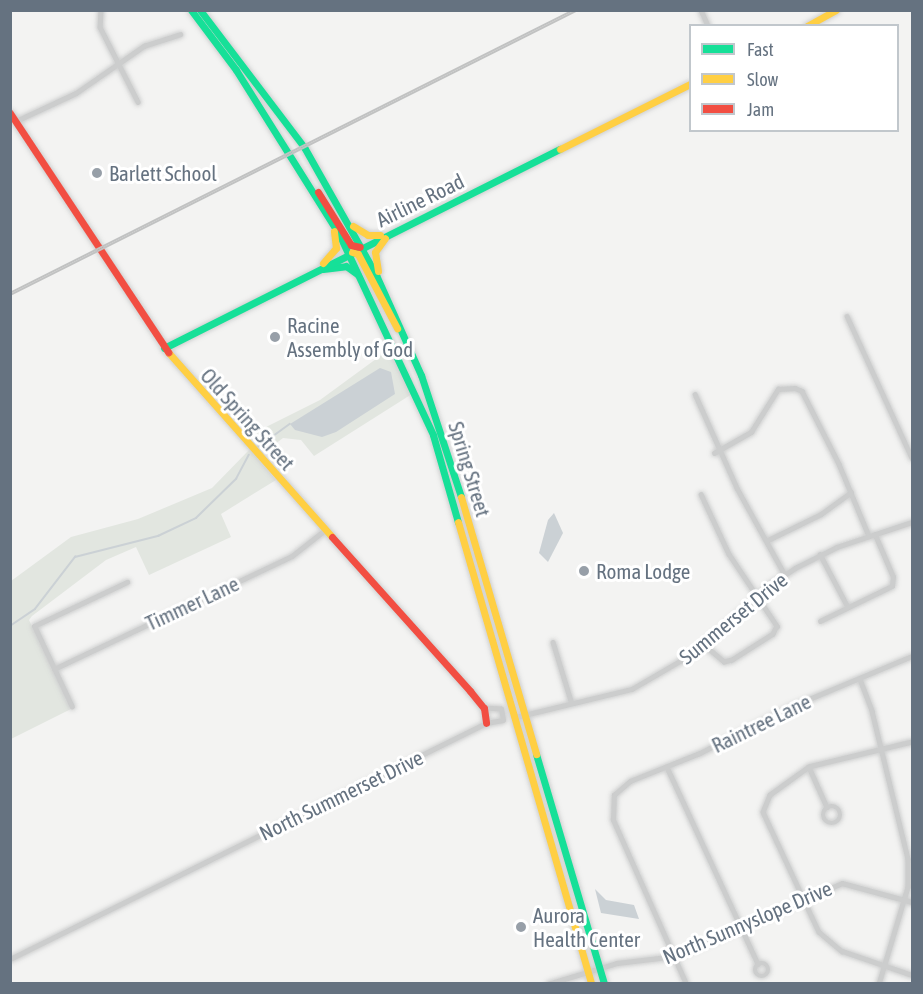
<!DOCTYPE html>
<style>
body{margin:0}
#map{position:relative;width:923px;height:994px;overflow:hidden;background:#f3f3f2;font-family:"Asap Condensed",sans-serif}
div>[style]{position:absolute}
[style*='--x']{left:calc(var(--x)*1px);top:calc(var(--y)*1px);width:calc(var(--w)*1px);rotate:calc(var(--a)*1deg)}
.green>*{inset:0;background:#e2e6e0}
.water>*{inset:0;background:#cbd1d5}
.stream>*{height:1.5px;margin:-0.75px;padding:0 0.75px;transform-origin:0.75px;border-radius:0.75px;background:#cbd1d5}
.roads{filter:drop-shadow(0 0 2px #cfd0d0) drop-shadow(0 0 2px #cfd0d0)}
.street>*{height:4.5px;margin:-2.25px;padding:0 2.25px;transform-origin:2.25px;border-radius:2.25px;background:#cccdcd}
.street>.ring{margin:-2.25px;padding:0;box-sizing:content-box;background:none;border:4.5px solid #cccdcd;border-radius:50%}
.fast>*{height:7px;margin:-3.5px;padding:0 3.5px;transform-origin:3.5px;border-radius:3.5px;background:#16e098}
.slow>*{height:7px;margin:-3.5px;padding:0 3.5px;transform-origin:3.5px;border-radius:3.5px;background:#ffcf43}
.jam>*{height:7px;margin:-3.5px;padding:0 3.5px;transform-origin:3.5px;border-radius:3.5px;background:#f24e42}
.rail>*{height:4px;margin-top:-2px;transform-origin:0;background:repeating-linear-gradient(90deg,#fff 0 4.5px,#c1c2c2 0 9px);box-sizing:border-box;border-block:2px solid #c1c2c2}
.dots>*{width:16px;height:16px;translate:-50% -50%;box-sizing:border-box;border:3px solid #fff;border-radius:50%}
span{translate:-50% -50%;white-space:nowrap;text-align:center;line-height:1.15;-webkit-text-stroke:6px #fff;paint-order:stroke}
.poi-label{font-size:21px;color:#657280}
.left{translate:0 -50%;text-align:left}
.street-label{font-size:21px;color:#657280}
.frame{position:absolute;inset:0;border:12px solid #657280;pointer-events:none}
.legend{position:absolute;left:689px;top:24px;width:210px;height:108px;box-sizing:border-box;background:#fff;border:2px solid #c1c7cc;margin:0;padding:8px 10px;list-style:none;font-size:18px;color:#657280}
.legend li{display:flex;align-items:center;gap:12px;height:30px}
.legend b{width:30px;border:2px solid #c1c7cc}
</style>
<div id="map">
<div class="green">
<div style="clip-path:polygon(391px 348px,412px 394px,314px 456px,301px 440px,283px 438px,257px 458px,276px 480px,221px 514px,231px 537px,149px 575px,136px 547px,106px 560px,32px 616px,29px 620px,71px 709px,11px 739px,11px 581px,71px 537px,138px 519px,212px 488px,249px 450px,258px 431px,320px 400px)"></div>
</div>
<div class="water">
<div style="clip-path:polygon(380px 368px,391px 372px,395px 394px,336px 432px,322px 437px,295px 430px,290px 424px)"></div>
<div style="clip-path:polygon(554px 513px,563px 533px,548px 562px,539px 553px,548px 520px)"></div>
<div style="clip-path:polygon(595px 889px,606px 900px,634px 905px,639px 919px,601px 913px)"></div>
</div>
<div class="stream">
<div style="--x:258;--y:447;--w:39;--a:-36"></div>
<div style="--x:10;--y:626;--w:30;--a:-34"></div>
<div style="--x:35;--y:609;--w:66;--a:-52.4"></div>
<div style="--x:75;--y:557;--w:86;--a:-14.2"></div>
<div style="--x:158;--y:536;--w:42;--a:-25.3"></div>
<div style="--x:196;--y:518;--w:56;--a:-44.3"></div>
<div style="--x:236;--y:479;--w:27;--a:-62"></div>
</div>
<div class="roads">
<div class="street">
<div style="--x:101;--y:10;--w:17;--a:93"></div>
<div style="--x:100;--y:27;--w:84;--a:63.1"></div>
<div style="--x:701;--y:10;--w:17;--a:66"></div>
<div style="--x:16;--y:121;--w:66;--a:-25"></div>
<div style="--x:76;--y:93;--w:83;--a:-34.7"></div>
<div style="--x:144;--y:46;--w:38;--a:-18"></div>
<div style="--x:847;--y:316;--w:156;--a:65.4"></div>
<div style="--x:695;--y:394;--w:103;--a:65.9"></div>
<div style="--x:737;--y:488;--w:99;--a:61.1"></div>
<div style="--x:714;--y:453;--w:43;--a:-29.6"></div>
<div style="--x:751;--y:432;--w:51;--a:-57.9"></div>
<div style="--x:778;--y:389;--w:17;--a:-3"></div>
<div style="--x:795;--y:388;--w:8;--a:23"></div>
<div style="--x:802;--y:391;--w:82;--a:63.1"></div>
<div style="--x:839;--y:464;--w:78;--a:67.4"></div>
<div style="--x:701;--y:494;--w:66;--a:65"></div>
<div style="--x:729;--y:554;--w:87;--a:56.3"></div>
<div style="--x:777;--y:626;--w:9;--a:117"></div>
<div style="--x:773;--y:634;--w:49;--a:147.6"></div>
<div style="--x:732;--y:660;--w:8;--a:166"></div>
<div style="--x:724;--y:662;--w:26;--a:-140"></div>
<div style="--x:766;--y:541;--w:61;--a:-26.1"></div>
<div style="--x:821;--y:514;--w:37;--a:-36"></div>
<div style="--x:820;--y:554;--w:60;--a:62.2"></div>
<div style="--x:820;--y:621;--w:80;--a:-25.9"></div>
<div style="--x:892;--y:586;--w:9;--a:-84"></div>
<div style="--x:893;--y:577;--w:46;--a:-113.2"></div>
<div style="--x:553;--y:642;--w:62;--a:73"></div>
<div style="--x:54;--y:669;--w:263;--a:-25.4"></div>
<div style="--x:292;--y:556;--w:42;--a:-38.2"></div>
<div style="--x:860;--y:679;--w:34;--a:69"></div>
<div style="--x:872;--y:711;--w:152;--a:76.3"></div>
<div style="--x:908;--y:859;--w:28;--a:90"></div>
<div style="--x:908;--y:887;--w:101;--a:106.6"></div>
<div style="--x:72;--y:707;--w:89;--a:-115.1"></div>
<div style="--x:34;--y:626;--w:103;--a:-25.3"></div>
<div style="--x:516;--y:717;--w:119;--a:-13.6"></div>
<div style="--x:632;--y:689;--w:75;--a:-30.3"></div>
<div style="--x:697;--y:651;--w:98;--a:-42.5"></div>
<div style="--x:769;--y:585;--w:31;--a:-33"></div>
<div style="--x:795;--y:568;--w:47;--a:-26.6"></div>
<div style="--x:837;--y:547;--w:79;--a:-18.4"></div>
<div style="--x:912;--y:742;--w:106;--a:166.4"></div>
<div style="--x:809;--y:767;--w:48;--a:144.3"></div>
<div style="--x:770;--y:795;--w:18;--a:112"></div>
<div style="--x:763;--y:812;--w:132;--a:65"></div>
<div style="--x:819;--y:932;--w:30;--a:40"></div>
<div style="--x:842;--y:951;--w:74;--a:18.9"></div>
<div style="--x:667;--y:767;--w:217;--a:65.2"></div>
<div style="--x:809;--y:767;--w:44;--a:65.8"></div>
<div class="ring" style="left:823px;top:806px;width:13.5px;height:13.5px"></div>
<div style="--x:10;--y:959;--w:531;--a:-26.37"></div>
<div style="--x:486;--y:723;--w:17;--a:-10"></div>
<div style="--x:503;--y:720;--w:11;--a:-100"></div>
<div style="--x:501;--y:709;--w:17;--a:-177"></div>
<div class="ring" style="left:755px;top:963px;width:9.5px;height:9.5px"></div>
<div style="--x:548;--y:984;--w:72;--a:-16.9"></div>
<div style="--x:617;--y:963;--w:59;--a:-6.8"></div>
<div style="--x:676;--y:956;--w:181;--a:-23.7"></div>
<div style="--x:842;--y:883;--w:73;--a:15.2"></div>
<div style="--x:686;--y:984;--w:180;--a:-114"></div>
<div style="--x:613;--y:820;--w:25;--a:-88"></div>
<div style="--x:614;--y:795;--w:21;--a:-41"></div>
<div style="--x:630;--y:781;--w:75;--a:-21.8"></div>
<div style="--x:700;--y:753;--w:101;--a:-27.1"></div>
<div style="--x:790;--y:707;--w:132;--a:-22.7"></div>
</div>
<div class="fast">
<div style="--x:191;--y:10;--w:75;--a:53.1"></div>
<div style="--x:236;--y:70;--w:194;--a:57.9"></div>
<div style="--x:339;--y:234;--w:222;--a:64.9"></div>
<div style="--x:433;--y:435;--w:91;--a:74"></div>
<div style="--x:200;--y:10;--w:172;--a:52.8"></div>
<div style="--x:304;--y:147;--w:147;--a:60.6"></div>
<div style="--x:376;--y:275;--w:110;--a:65.8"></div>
<div style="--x:421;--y:375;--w:128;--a:71.8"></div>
<div style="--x:323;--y:269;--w:23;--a:-7"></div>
<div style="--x:346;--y:266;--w:14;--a:36"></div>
<div style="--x:164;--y:348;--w:443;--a:-26.7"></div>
<div style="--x:536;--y:754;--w:240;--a:73.5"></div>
</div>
<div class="slow">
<div style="--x:807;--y:26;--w:33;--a:-29"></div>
<div style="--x:560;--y:149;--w:145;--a:-26.6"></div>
<div style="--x:353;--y:226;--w:17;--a:31"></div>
<div style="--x:368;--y:235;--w:12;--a:0"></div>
<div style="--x:352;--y:252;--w:6;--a:18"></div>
<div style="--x:358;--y:254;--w:84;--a:62.2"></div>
<div style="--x:323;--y:263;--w:20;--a:-49"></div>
<div style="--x:336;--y:248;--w:17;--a:-97"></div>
<div style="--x:378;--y:271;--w:19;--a:-99"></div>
<div style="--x:375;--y:252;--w:17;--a:-54"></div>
<div style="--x:168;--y:352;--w:247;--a:48.4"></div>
<div style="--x:461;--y:497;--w:268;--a:73.7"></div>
<div style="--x:458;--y:522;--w:481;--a:73.9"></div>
</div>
<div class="jam">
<div style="--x:10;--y:113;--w:287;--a:56.5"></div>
<div style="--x:318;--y:192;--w:62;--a:58.1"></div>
<div style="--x:351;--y:245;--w:9;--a:13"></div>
<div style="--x:332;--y:537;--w:207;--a:48.1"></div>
<div style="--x:470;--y:691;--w:22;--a:51"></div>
<div style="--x:484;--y:708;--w:15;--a:82"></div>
</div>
</div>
<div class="rail">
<div style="--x:10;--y:294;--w:633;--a:-26.65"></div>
</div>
<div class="dots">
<div style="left:97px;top:173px;background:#979fa8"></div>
<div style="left:275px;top:337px;background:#979fa8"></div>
<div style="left:584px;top:571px;background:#979fa8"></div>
<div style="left:521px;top:927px;background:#979fa8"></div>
</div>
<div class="poi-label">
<span class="left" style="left:109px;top:173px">Barlett School</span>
<span class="left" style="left:287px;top:337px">Racine<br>Assembly of God</span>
<span class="left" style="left:596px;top:571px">Roma Lodge</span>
<span class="left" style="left:533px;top:927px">Aurora<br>Health Center</span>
</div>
<div class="street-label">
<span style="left:420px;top:200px;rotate:-26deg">Airline Road</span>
<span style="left:248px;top:419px;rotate:48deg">Old Spring Street</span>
<span style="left:470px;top:469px;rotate:73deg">Spring Street</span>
<span style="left:192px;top:603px;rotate:-25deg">Timmer Lane</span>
<span style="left:733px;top:618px;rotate:-39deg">Summerset Drive</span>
<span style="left:761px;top:723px;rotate:-26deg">Raintree Lane</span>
<span style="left:341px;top:795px;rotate:-26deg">North Summerset Drive</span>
<span style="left:747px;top:922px;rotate:-23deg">North Sunnyslope Drive</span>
</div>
<div class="frame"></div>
<ul class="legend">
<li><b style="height:8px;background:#16e098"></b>Fast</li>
<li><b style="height:8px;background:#ffcf43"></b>Slow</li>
<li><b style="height:8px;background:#f24e42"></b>Jam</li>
</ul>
</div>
